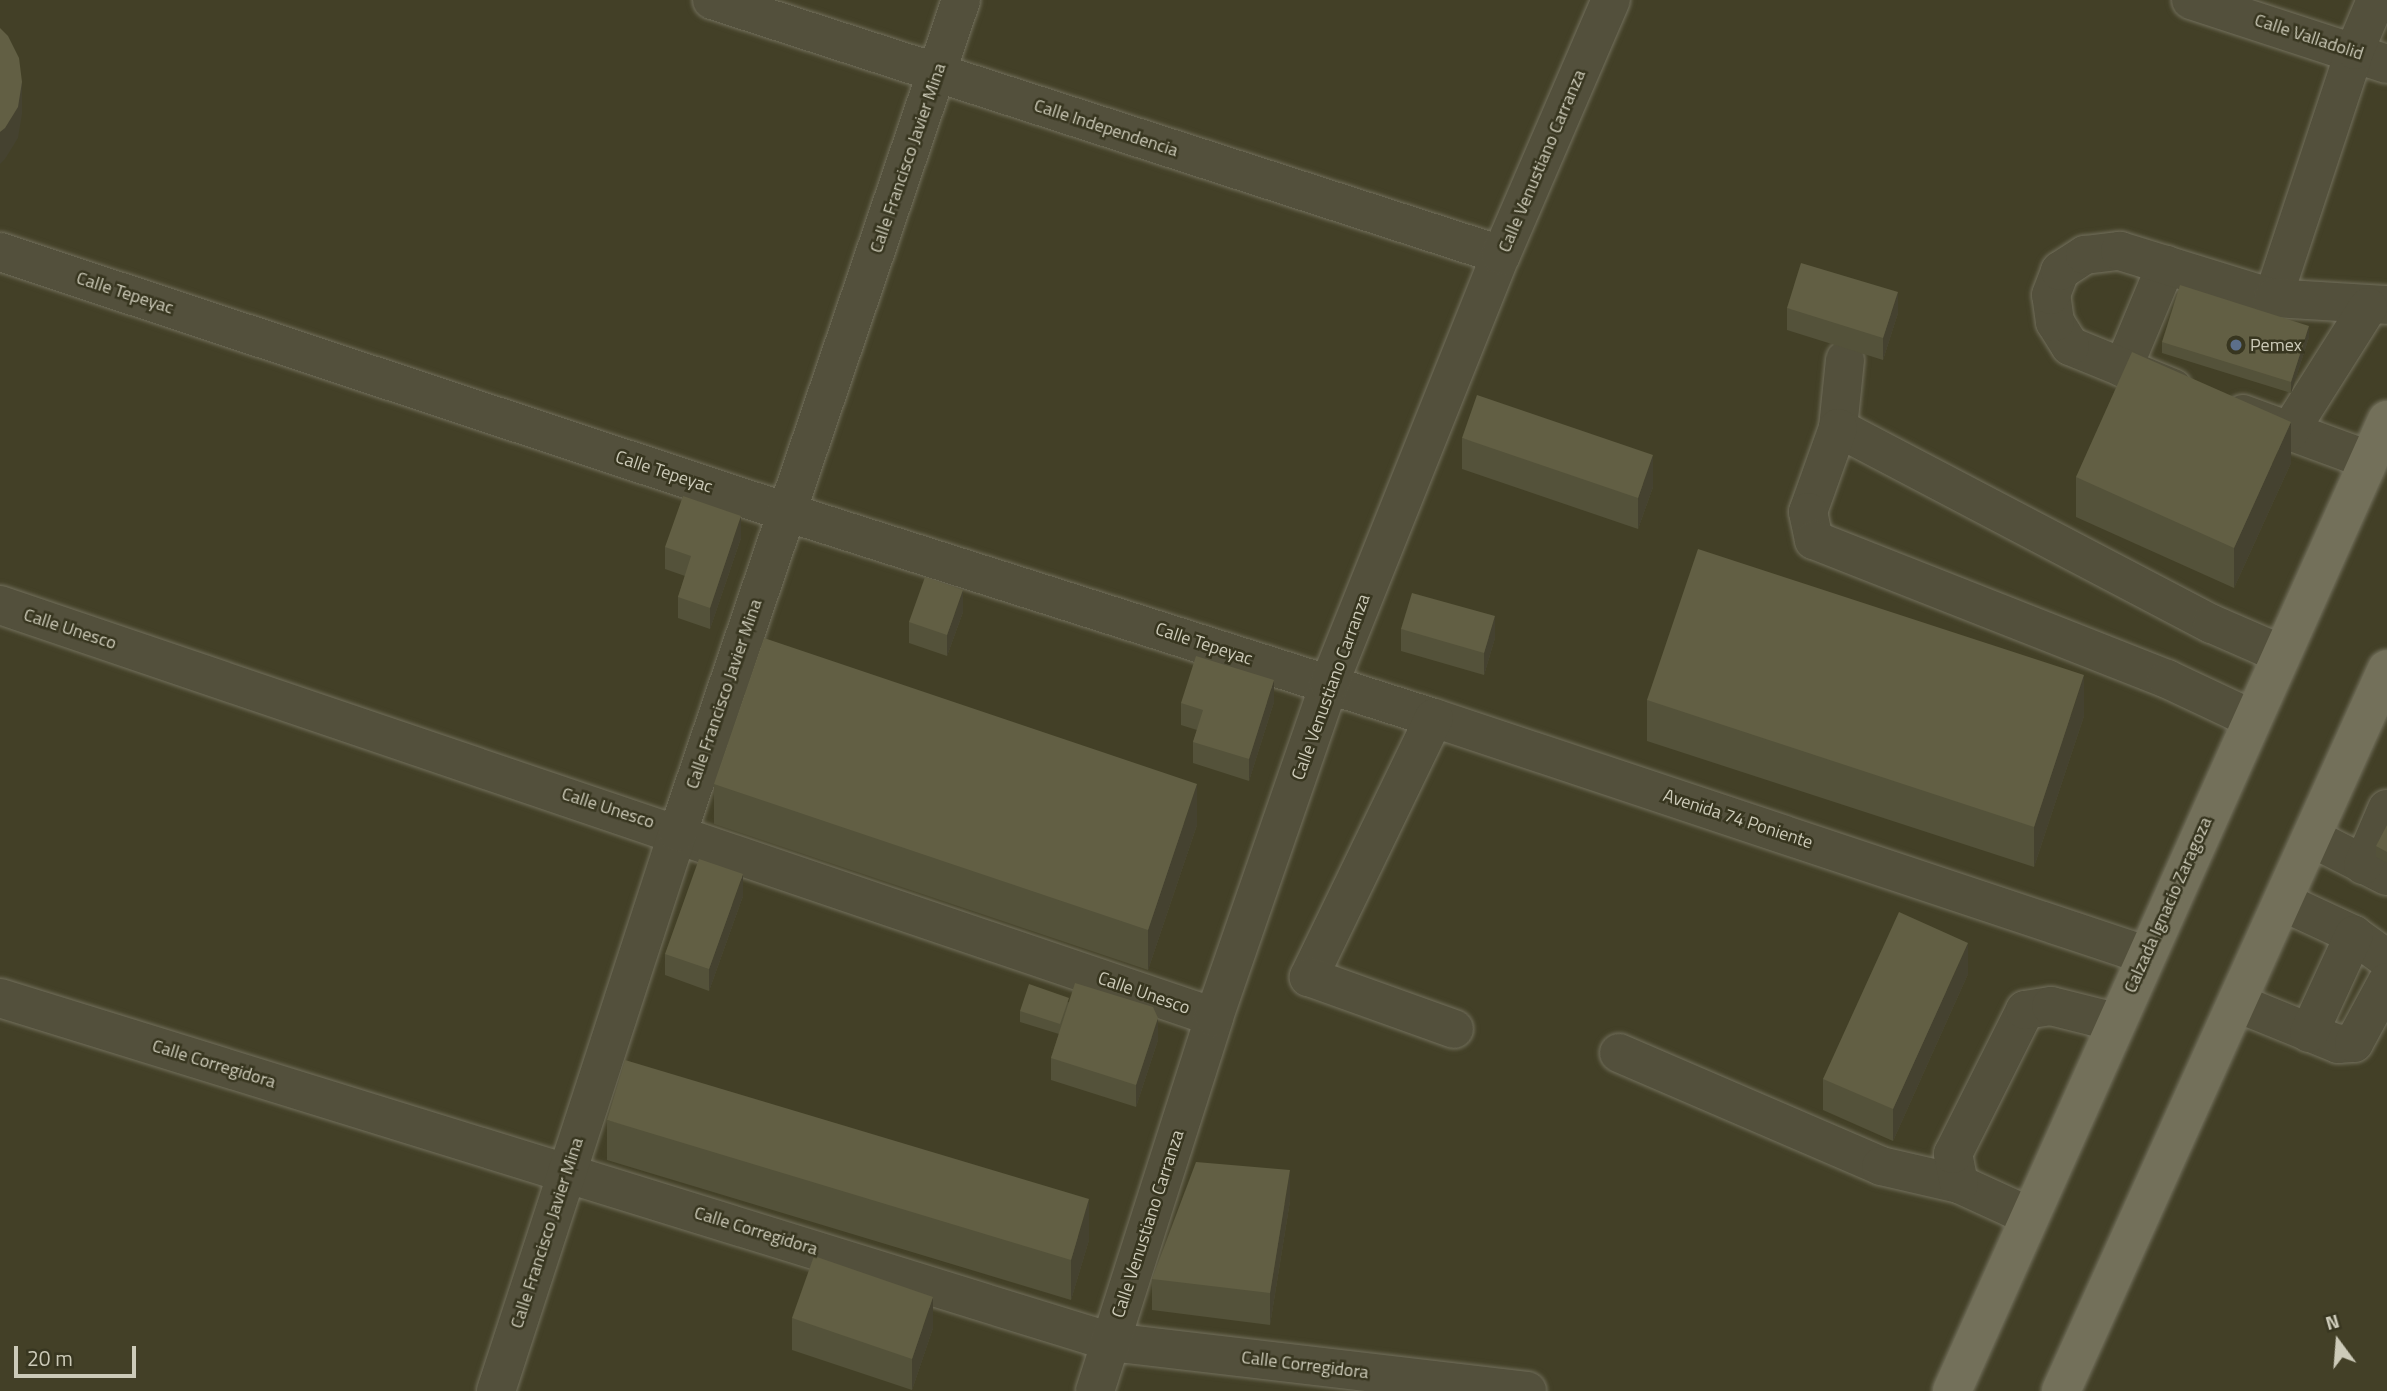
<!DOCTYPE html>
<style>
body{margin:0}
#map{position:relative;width:2387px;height:1391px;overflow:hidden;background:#434027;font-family:"Titillium Web",sans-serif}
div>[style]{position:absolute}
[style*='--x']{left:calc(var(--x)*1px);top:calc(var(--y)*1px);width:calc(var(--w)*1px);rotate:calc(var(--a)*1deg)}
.roads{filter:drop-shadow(0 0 2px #73705d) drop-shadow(0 0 2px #73705d)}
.minor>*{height:38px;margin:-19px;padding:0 19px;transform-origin:19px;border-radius:19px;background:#53503c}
.major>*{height:38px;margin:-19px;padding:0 19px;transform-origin:19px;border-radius:19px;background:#73705a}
.wall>*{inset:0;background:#54523a}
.shaded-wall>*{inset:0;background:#454230}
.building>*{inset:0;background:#625f44}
.dots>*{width:19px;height:19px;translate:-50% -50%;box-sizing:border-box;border:4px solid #383620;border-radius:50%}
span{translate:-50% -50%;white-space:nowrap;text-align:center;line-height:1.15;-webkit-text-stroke:5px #383620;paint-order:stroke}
.street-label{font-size:18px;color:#cdcbb9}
.poi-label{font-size:18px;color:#cdcbb9}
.left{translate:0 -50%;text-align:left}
.north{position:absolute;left:2303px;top:1307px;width:70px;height:70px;-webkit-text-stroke:5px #383620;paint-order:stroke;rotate:344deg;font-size:19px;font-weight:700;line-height:28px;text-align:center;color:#cdcbb9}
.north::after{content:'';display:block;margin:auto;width:24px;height:32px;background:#cdcbb9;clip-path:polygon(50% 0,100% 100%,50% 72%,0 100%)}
.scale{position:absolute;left:14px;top:1346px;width:122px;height:32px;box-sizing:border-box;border:4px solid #cdcbb9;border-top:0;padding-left:9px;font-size:21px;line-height:24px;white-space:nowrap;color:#cdcbb9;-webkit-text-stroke:5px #383620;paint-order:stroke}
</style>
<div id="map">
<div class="roads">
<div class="minor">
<div style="--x:712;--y:0;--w:829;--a:17.91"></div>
<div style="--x:2191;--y:0;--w:206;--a:18.1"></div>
<div style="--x:0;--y:252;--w:828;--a:18.3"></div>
<div style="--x:786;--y:512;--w:680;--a:17.64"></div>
<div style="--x:1434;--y:718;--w:749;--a:18.43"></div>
<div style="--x:2273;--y:298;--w:261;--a:-71.7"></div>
<div style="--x:2355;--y:50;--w:54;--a:-67.2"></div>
<div style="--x:1845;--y:360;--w:68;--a:95.9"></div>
<div style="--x:1838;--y:428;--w:422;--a:27.7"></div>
<div style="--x:2212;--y:624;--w:75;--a:23.5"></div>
<div style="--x:2123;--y:368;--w:112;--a:-67.3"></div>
<div style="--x:2173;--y:388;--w:111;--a:-157.8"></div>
<div style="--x:2070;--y:346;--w:28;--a:-122"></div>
<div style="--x:2055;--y:322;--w:27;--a:-98"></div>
<div style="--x:2051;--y:295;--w:26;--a:-69"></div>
<div style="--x:2060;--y:271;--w:30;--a:-33"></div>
<div style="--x:2085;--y:255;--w:35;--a:-7"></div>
<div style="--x:2120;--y:251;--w:160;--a:17.1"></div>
<div style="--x:2273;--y:298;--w:114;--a:3.5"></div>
<div style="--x:2243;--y:414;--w:134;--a:20.1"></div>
<div style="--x:1838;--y:428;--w:89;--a:109.7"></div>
<div style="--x:1808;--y:512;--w:29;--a:78"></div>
<div style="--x:1814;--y:540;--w:379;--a:21.5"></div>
<div style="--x:2167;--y:679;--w:94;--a:25.2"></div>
<div style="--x:2289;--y:432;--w:148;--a:-57.7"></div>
<div style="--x:0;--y:605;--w:1282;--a:18.75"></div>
<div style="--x:1434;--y:718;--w:288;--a:115.8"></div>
<div style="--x:1309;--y:977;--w:154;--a:19.7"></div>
<div style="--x:2312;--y:838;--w:84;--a:26.9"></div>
<div style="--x:2363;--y:865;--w:61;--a:-66.8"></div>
<div style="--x:2283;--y:902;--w:78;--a:24.9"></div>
<div style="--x:2354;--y:935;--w:41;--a:36"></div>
<div style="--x:0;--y:998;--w:1163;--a:17.2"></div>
<div style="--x:1111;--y:1342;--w:419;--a:6.7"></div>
<div style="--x:2237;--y:1003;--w:109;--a:22.1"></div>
<div style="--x:2338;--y:1044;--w:16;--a:-4"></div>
<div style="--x:2354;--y:1043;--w:69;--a:-61.6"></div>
<div style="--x:2309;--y:1033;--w:108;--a:-65.3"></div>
<div style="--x:1619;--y:1053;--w:285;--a:23.3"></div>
<div style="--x:1881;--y:1166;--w:80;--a:13"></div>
<div style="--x:2029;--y:1216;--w:77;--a:-155.4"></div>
<div style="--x:1959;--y:1184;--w:31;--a:-101"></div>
<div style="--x:1953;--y:1154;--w:161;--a:-63.4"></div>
<div style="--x:2025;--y:1010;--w:26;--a:-9"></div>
<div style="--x:2051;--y:1006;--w:66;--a:14"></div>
<div style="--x:496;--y:1391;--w:588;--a:-71.97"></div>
<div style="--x:678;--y:832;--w:879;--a:-71.21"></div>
<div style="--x:1095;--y:1391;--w:392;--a:-72.3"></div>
<div style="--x:1214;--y:1017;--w:352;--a:-70.9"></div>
<div style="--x:1329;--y:684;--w:462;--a:-68.2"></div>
<div style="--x:1501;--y:255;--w:278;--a:-66.7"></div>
</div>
<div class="major">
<div style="--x:1952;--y:1391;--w:1064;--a:-65.87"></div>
<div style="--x:2061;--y:1391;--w:792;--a:-65.7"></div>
</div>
</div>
<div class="wall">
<div style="clip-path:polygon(1787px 308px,1898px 313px,1883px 360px,1787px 330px)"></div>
<div style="clip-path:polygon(2309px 337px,2291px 393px,2162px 353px,2162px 342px)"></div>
<div style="clip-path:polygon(1462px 438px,1653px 487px,1638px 529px,1462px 469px)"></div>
<div style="clip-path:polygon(2291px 463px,2234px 588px,2076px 517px,2076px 477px)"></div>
<div style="clip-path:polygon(741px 538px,710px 629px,678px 618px,678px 597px,685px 576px,665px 569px,665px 547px)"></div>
<div style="clip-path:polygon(963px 612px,947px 656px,909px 643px,909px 622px)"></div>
<div style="clip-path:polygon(1401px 629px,1495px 638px,1484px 675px,1401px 651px)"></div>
<div style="clip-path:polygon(1647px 700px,2084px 716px,2034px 867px,1647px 741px)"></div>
<div style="clip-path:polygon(1274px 702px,1249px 781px,1193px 763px,1193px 742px,1197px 730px,1181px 725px,1181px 703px)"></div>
<div style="clip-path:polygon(714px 784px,1197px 825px,1148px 970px,714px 824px)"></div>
<div style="clip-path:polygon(2387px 825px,2387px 863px,2376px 857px,2376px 846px)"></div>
<div style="clip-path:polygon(743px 896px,709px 991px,665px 975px,665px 954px)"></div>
<div style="clip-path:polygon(1968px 974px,1893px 1141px,1823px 1110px,1823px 1079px)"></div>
<div style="clip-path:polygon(1069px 1002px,1158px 1040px,1136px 1107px,1051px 1080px,1051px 1058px,1059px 1034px,1020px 1022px,1020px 1011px)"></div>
<div style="clip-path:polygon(607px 1120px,1089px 1240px,1071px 1300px,607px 1160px)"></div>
<div style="clip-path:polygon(1290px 1201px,1270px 1325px,1152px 1310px,1152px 1279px)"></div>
<div style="clip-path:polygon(792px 1318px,933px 1328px,912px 1390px,792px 1350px)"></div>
</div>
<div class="shaded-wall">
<div style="clip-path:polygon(22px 82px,22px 114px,18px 138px,5px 159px,0 164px,0 132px)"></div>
<div style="clip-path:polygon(1898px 292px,1898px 313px,1883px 360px,1883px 338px)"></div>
<div style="clip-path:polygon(2309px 326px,2309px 337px,2291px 393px,2291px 382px)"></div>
<div style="clip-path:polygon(2291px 422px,2291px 463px,2234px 588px,2234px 548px)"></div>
<div style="clip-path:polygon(1653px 455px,1653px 487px,1638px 529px,1638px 498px)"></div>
<div style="clip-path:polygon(741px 516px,741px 538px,710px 629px,710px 608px)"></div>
<div style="clip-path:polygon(963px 590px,963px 612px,947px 656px,947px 635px)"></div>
<div style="clip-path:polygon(1495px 616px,1495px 638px,1484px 675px,1484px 653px)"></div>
<div style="clip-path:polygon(2084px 675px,2084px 716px,2034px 867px,2034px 827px)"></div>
<div style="clip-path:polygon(1274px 680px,1274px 702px,1249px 781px,1249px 759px)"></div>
<div style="clip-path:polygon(1197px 784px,1197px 825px,1148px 970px,1148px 930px)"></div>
<div style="clip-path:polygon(743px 874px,743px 896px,709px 991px,709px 969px)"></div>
<div style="clip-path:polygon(1968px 943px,1968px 974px,1893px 1141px,1893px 1109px)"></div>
<div style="clip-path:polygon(1158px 1018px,1158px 1040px,1136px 1107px,1136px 1085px)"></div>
<div style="clip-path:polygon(1290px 1170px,1290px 1201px,1270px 1325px,1270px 1293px)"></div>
<div style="clip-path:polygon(1089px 1199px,1089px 1240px,1071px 1300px,1071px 1260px)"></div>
<div style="clip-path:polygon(933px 1297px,933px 1328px,912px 1390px,912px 1359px)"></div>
</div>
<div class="building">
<div style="clip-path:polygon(0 28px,8px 36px,19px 58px,22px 82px,18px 107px,5px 128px,0 132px)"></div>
<div style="clip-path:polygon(1801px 263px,1898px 292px,1883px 338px,1787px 308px)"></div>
<div style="clip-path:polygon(2180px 285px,2309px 326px,2291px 382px,2162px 342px)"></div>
<div style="clip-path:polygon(2132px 352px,2291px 422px,2234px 548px,2076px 477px)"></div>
<div style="clip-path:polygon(1477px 395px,1653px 455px,1638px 498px,1462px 438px)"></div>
<div style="clip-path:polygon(683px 496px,741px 516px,710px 608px,678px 597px,691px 556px,665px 547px)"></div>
<div style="clip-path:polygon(1698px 549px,2084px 675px,2034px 827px,1647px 700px)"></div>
<div style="clip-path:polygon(925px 577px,963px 590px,947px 635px,909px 622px)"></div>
<div style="clip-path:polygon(1412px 593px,1495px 616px,1484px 653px,1401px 629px)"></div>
<div style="clip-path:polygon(764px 638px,1197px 784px,1148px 930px,714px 784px)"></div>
<div style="clip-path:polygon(1196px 656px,1274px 680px,1249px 759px,1193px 742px,1203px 710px,1181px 703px)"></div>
<div style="clip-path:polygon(2387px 825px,2387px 852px,2376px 846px)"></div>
<div style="clip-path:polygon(699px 859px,743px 874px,709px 969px,665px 954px)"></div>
<div style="clip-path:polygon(1899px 912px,1968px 943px,1893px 1109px,1823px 1079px)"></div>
<div style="clip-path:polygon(1075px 983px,1153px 1007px,1158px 1018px,1136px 1085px,1051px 1058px)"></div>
<div style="clip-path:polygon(1029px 984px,1069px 998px,1060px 1024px,1020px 1011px)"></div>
<div style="clip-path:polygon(625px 1060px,1089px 1199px,1071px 1260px,607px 1120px)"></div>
<div style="clip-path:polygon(1196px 1162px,1290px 1170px,1270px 1293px,1152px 1279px)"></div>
<div style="clip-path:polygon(814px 1256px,933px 1297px,912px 1359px,792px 1318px)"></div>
</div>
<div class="dots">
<div style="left:2236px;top:345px;background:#5c6f8a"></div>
</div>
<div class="street-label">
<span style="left:2309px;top:37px;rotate:18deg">Calle Valladolid</span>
<span style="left:1106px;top:128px;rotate:18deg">Calle Independencia</span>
<span style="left:908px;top:158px;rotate:-71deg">Calle Francisco Javier Mina</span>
<span style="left:1542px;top:161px;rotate:-67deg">Calle Venustiano Carranza</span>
<span style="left:125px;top:293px;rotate:18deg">Calle Tepeyac</span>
<span style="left:664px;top:472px;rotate:18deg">Calle Tepeyac</span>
<span style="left:70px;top:629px;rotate:18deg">Calle Unesco</span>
<span style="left:1204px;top:644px;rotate:18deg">Calle Tepeyac</span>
<span style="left:1331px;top:687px;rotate:-70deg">Calle Venustiano Carranza</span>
<span style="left:724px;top:694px;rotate:-71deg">Calle Francisco Javier Mina</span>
<span style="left:608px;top:808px;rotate:18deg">Calle Unesco</span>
<span style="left:1738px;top:819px;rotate:18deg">Avenida 74 Poniente</span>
<span style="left:2168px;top:905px;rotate:-66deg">Calzada Ignacio Zaragoza</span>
<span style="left:1144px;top:993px;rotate:19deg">Calle Unesco</span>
<span style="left:214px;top:1064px;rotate:17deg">Calle Corregidora</span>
<span style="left:1148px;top:1224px;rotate:-72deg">Calle Venustiano Carranza</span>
<span style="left:756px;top:1231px;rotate:17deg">Calle Corregidora</span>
<span style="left:547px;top:1233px;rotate:-72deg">Calle Francisco Javier Mina</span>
<span style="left:1305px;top:1365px;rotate:7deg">Calle Corregidora</span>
</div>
<div class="poi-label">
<span class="left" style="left:2250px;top:345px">Pemex</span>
</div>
<div class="north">N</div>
<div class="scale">20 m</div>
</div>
